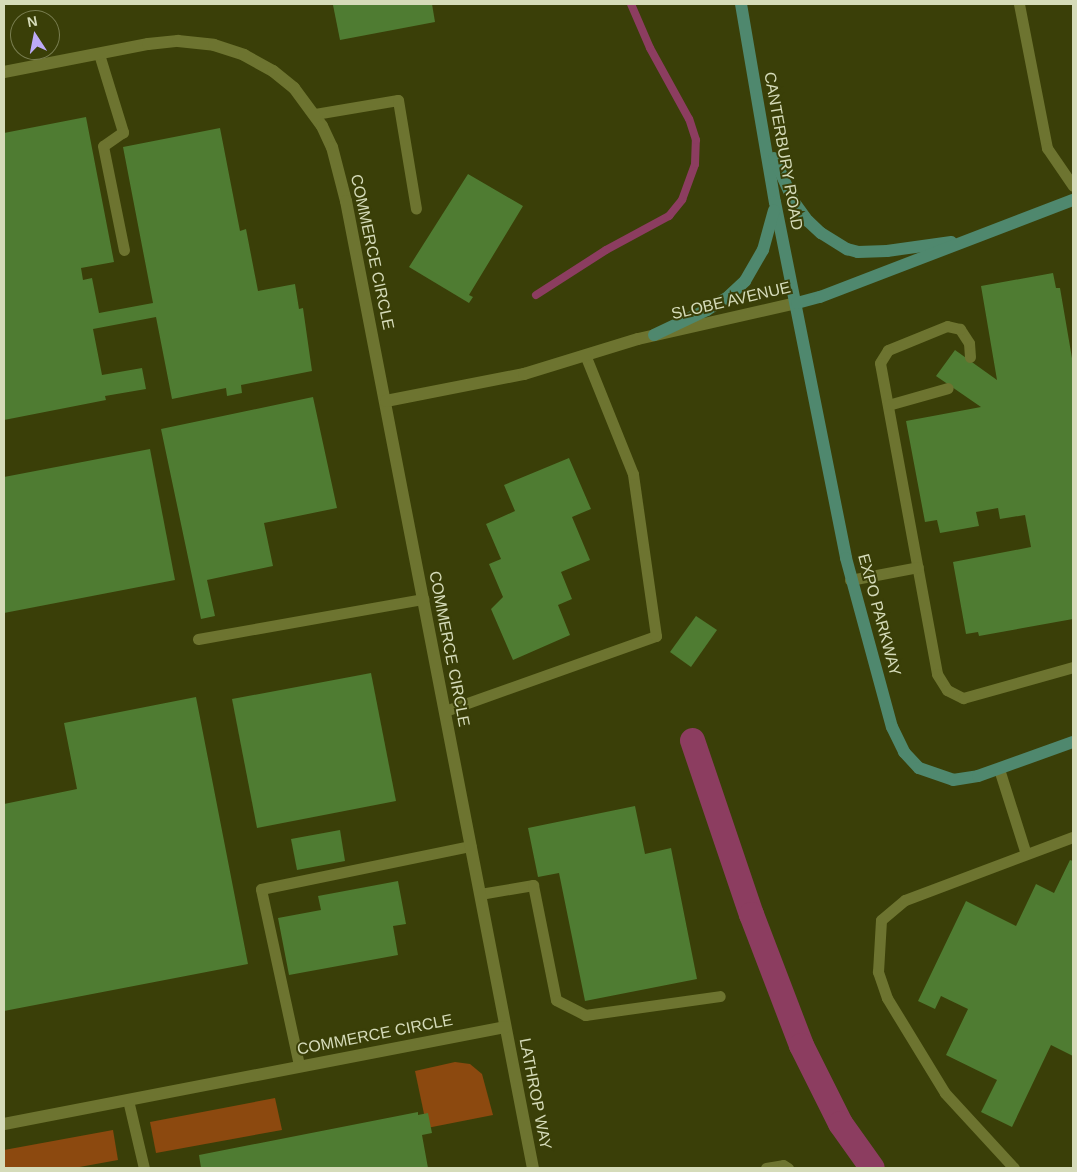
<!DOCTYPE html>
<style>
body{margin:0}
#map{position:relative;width:1077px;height:1172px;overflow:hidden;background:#3a3f08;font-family:Arial,sans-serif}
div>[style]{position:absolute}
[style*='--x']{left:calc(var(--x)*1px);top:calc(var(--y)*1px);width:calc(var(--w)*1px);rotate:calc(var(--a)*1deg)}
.green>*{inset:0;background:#8c490f}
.stream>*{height:8px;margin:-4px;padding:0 4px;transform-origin:4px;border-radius:4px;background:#8c3d60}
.canal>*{height:25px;margin:-12.5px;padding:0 12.5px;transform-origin:12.5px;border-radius:12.5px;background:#8c3d60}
.building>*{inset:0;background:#4f7c32}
.lane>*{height:11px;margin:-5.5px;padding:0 5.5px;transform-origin:5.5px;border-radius:5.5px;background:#6d7430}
.street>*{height:12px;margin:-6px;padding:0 6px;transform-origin:6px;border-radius:6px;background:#6d7430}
.secondary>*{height:12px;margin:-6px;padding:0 6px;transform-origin:6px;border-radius:6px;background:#4f886e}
span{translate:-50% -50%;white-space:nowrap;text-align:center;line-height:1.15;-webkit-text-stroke:4px #3a3f08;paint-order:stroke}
.street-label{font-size:16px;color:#d5dbb9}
.frame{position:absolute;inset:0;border:5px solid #d5dbb9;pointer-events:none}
.north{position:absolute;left:10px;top:10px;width:50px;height:50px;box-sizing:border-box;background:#3a3f08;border:1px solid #787d4f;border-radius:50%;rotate:349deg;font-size:14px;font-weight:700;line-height:20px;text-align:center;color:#d5dbb9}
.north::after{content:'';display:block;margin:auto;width:18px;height:22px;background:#bcaaf6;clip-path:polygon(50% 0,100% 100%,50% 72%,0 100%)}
</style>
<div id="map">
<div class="green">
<div style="clip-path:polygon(455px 1062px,470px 1064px,482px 1074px,493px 1115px,427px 1128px,415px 1071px)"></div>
<div style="clip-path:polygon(275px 1098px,282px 1130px,156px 1153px,150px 1122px)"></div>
<div style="clip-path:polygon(113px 1130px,118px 1160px,74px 1168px,4px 1168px,4px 1150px)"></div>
</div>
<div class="stream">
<div style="--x:536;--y:295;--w:83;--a:-32.7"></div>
<div style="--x:606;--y:250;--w:72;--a:-28.4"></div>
<div style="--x:669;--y:216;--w:21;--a:-51"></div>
<div style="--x:682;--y:200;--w:38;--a:-70"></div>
<div style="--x:695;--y:164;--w:24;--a:-88"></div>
<div style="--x:696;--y:140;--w:22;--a:-108"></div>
<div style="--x:689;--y:119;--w:81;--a:-118.8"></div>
<div style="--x:650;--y:48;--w:48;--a:-113.4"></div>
</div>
<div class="canal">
<div style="--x:692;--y:740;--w:184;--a:71.3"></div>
<div style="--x:751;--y:914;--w:140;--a:69.1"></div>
<div style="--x:801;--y:1045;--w:87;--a:63.4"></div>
<div style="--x:840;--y:1123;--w:55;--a:54.6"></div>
</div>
<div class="building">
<div style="clip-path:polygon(338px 4px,432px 4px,435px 22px,340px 40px,333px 5px)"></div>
<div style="clip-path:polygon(86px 117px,114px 262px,81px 268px,83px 280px,92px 278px,99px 313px,153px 303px,123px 147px,220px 128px,240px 231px,246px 229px,258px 291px,295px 284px,299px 309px,303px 308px,312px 371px,241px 385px,242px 393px,227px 396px,226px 388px,172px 399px,156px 317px,93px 329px,102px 375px,142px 368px,146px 389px,105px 396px,106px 400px,4px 420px,4px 133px)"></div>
<div style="clip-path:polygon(468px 174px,523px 206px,469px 295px,473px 297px,469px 303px,409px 267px)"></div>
<div style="clip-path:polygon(1053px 273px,1056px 288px,1060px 288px,1073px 364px,1073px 619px,979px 636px,978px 632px,966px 634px,953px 562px,1031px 547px,1025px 515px,1000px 519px,998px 508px,976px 512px,979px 526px,940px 533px,937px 520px,925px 522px,906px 421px,981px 407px,936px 376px,955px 350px,997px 380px,981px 286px)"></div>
<div style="clip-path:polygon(313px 397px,337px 508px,264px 523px,273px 566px,207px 580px,215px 616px,201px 619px,161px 429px)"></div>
<div style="clip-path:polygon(150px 449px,175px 580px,4px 613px,4px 477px)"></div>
<div style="clip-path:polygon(569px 458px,591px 509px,572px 517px,590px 560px,561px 572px,572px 599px,558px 605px,570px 635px,513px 660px,491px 609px,503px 597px,489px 564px,501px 559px,486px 524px,515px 511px,504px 485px)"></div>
<div style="clip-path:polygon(696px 616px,717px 630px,691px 667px,670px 652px)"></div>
<div style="clip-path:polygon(371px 673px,396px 801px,257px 828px,232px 699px)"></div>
<div style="clip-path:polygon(196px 697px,248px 964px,4px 1011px,4px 804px,77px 789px,64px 723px)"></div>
<div style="clip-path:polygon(635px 806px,645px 854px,671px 848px,697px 979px,585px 1001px,559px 873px,538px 877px,528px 828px)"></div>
<div style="clip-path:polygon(340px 830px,345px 861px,297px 870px,291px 839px)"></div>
<div style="clip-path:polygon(1070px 860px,1073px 861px,1073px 1056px,1051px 1045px,1012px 1127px,981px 1112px,997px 1080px,946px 1055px,968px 1009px,941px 996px,935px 1009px,918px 1001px,966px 901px,1016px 926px,1036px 884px,1054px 893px)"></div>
<div style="clip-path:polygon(398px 881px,406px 924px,393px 926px,398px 955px,289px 975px,278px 918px,321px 910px,318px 896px)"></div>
<div style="clip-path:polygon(418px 1112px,418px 1115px,428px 1113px,432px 1133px,422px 1135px,428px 1168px,201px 1168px,199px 1155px)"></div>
</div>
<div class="lane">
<div style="--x:1019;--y:4;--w:147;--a:79"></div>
<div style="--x:1047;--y:148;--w:46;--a:55.6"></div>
<div style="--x:99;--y:54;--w:82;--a:72.9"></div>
<div style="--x:123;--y:132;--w:24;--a:145"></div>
<div style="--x:103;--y:146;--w:106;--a:78.6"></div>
<div style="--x:315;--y:114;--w:84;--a:-9.6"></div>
<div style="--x:398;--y:100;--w:110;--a:80.6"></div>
<div style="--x:970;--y:357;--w:14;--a:-94"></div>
<div style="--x:969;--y:343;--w:17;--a:-123"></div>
<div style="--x:960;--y:329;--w:13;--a:-167"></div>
<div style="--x:947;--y:326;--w:64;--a:157.9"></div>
<div style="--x:888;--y:350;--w:15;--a:122"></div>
<div style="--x:880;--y:363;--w:316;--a:79.6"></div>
<div style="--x:937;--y:674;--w:19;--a:58"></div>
<div style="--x:947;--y:690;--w:18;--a:27"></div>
<div style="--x:963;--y:698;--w:114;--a:-15.7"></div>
<div style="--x:888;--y:405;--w:62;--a:-15.8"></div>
<div style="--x:850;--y:580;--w:69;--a:-10.8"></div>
<div style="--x:198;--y:639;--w:229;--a:-10.1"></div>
<div style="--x:445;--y:711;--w:224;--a:-19.6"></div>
<div style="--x:656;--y:636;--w:164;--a:-98.1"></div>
<div style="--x:633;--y:474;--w:126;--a:-111.9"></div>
<div style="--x:999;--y:769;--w:89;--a:72.4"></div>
<div style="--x:480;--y:894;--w:54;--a:-9.6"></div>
<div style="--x:533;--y:885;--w:117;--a:78.7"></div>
<div style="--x:556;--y:1000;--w:33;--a:27"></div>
<div style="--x:585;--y:1015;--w:136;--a:-8"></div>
<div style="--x:299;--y:1065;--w:180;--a:-102.2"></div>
<div style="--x:261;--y:889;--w:214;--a:-11.6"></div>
<div style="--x:128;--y:1100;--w:70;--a:76.8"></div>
<div style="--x:766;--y:1168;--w:17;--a:-10"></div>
<div style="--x:783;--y:1165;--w:6;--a:31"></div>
<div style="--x:1014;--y:1168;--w:102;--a:-132.6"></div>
<div style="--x:945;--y:1093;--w:111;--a:-121.4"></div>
<div style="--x:887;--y:998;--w:28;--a:-109"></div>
<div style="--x:878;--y:972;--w:52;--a:-86.7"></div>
<div style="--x:881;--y:920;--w:31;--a:-40"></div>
<div style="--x:905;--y:900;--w:179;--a:-20.6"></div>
</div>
<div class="street">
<div style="--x:4;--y:72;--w:147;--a:-11"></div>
<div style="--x:148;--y:44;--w:30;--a:-6"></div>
<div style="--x:178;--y:41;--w:36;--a:6"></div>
<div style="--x:214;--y:45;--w:32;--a:18"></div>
<div style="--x:244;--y:55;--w:33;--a:29"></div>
<div style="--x:273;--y:71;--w:27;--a:39"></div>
<div style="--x:294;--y:88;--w:47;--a:53.6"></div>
<div style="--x:322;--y:126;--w:23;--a:65"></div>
<div style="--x:332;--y:147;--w:56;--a:75.5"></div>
<div style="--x:346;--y:201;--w:985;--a:79.06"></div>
<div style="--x:386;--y:401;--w:141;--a:-11.1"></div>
<div style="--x:524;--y:374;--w:119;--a:-17.1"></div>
<div style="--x:638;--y:339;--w:163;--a:-12.8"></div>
<div style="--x:4;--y:1124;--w:510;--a:-10.96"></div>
</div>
<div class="secondary">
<div style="--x:741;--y:4;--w:201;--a:80.3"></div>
<div style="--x:775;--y:202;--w:363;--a:78.7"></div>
<div style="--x:846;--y:558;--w:175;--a:74.8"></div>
<div style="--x:892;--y:727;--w:28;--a:64"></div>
<div style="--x:904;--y:752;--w:22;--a:47"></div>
<div style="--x:919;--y:768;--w:36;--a:19"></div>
<div style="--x:953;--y:780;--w:25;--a:-9"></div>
<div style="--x:978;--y:776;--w:101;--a:-19.7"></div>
<div style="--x:774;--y:158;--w:48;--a:65.6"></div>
<div style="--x:794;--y:202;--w:24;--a:54"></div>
<div style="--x:808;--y:221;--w:18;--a:43"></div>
<div style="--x:821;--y:233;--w:31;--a:32"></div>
<div style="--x:847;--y:249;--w:11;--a:15"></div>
<div style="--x:858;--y:252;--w:29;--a:-2"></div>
<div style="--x:887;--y:251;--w:65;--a:-8"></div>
<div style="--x:797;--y:303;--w:24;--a:-15"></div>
<div style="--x:820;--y:297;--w:271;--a:-21"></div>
<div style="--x:654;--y:335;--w:59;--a:-25.3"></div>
<div style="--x:707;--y:310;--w:26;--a:-32"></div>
<div style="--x:729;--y:296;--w:22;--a:-43"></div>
<div style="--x:745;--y:281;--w:36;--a:-60"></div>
<div style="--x:763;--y:250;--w:41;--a:-74.6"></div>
</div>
<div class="street-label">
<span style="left:783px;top:151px;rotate:80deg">CANTERBURY ROAD</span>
<span style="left:372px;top:252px;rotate:78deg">COMMERCE CIRCLE</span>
<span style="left:731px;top:301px;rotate:-13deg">SLOBE AVENUE</span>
<span style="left:879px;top:615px;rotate:75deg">EXPO PARKWAY</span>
<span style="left:449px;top:649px;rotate:79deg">COMMERCE CIRCLE</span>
<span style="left:375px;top:1035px;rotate:-11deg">COMMERCE CIRCLE</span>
<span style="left:535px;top:1094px;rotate:79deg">LATHROP WAY</span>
</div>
<div class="frame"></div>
<div class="north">N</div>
</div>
